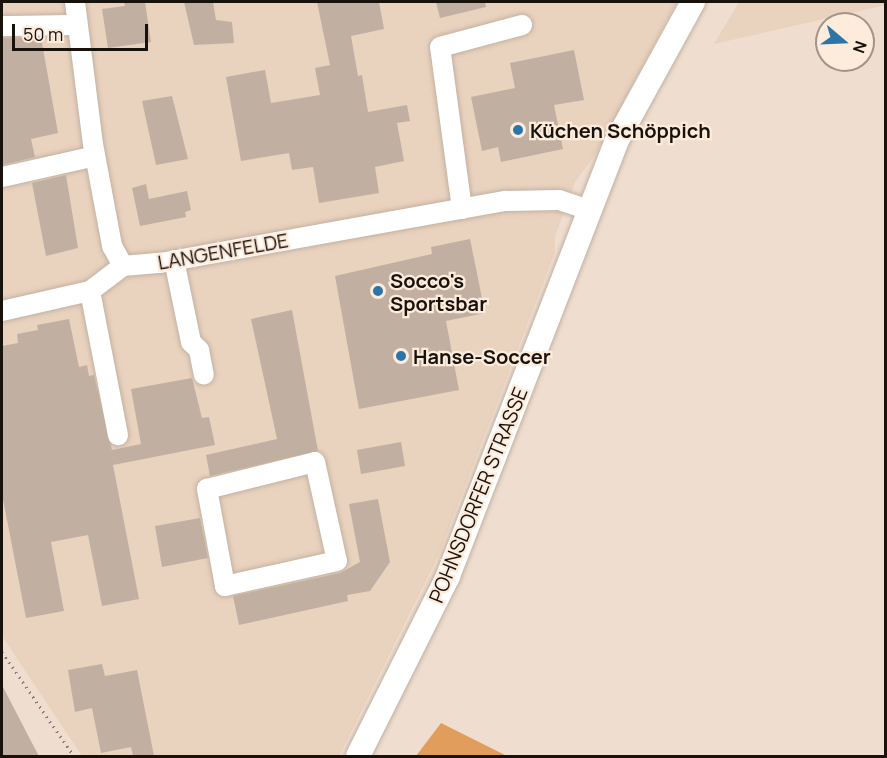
<!DOCTYPE html>
<meta charset="utf-8">
<style>
body{margin:0}
#map{position:relative;width:887px;height:758px;overflow:hidden;background:#efdecf;font-family:Manrope,sans-serif}
div>[style]{position:absolute}
[style*='--x']{left:calc(var(--x)*1px);top:calc(var(--y)*1px);width:calc(var(--w)*1px);rotate:calc(var(--a)*1deg)}
.built>*{inset:0;background:#e9d2be}
.water>*{inset:0;background:#e19d5c}
.building>*{inset:0;background:#c1b0a1}
.path>*{height:3px;margin-top:-1.5px;transform-origin:0;background:repeating-linear-gradient(90deg,#887c72 0 1.5px,transparent 0 6px)}
.roads{filter:drop-shadow(0 0 2px #c2b1a2) drop-shadow(0 0 2px #c2b1a2)}
.minor>*{height:20px;margin:-10px;padding:0 10px;transform-origin:10px;border-radius:10px;background:#fff}
.major>*{height:24px;margin:-12px;padding:0 12px;transform-origin:12px;border-radius:12px;background:#fff}
.dots>*{width:16px;height:16px;translate:-50% -50%;box-sizing:border-box;border:3px solid #fdebdc;border-radius:50%}
span{translate:-50% -50%;white-space:nowrap;text-align:center;line-height:1.15;-webkit-text-stroke:4.5px #fdebdc;paint-order:stroke}
.poi-label{font-size:20px;color:#18120d;font-weight:700}
.left{translate:0 -50%;text-align:left}
.street-label{font-size:20px;color:#18120d}
.frame{position:absolute;inset:0;border:3px solid #18120d;pointer-events:none}
.north{position:absolute;left:815px;top:12px;width:60px;height:60px;box-sizing:border-box;background:#fdebdc;border:2px solid #a19489;border-radius:50%;rotate:109deg;font-size:16px;font-weight:700;line-height:24px;text-align:center;color:#18120d}
.north::after{content:'';display:block;margin:auto;width:21px;height:27px;background:#2c75a8;clip-path:polygon(50% 0,100% 100%,50% 72%,0 100%)}
.scale{position:absolute;left:12px;top:24px;width:136px;height:27px;box-sizing:border-box;border:3px solid #18120d;border-top:0;padding-left:8px;font-size:18px;line-height:21px;white-space:nowrap;color:#18120d;-webkit-text-stroke:4px #fdebdc;paint-order:stroke}
</style>
<div id="map">
<div class="built">
<div style="clip-path:polygon(2px 2px,677px 2px,596px 154px,575px 182px,555px 237px,555px 252px,439px 554px,339px 756px,82px 756px,2px 636px)"></div>
<div style="clip-path:polygon(739px 2px,885px 2px,886px 5px,714px 44px)"></div>
</div>
<div class="water">
<div style="clip-path:polygon(441px 723px,507px 756px,416px 756px)"></div>
</div>
<div class="building">
<div style="clip-path:polygon(124px 2px,145px 2px,151px 42px,108px 48px,102px 9px,125px 6px)"></div>
<div style="clip-path:polygon(184px 2px,213px 2px,216px 20px,232px 22px,234px 43px,194px 45px)"></div>
<div style="clip-path:polygon(317px 2px,379px 2px,384px 29px,351px 36px,358px 76px,362px 75px,368px 112px,407px 105px,410px 121px,397px 123px,404px 161px,375px 167px,379px 193px,319px 203px,313px 167px,292px 170px,289px 153px,241px 161px,226px 77px,265px 70px,271px 103px,320px 95px,315px 68px,330px 65px)"></div>
<div style="clip-path:polygon(436px 2px,485px 2px,486px 7px,440px 18px)"></div>
<div style="clip-path:polygon(41px 37px,58px 133px,31px 139px,35px 157px,2px 165px,2px 38px)"></div>
<div style="clip-path:polygon(574px 50px,584px 100px,554px 105px,563px 149px,501px 162px,498px 147px,482px 151px,471px 97px,515px 88px,510px 63px)"></div>
<div style="clip-path:polygon(172px 96px,188px 159px,156px 165px,142px 101px)"></div>
<div style="clip-path:polygon(66px 175px,78px 248px,46px 256px,32px 183px)"></div>
<div style="clip-path:polygon(146px 184px,149px 199px,187px 191px,191px 210px,185px 212px,186px 217px,140px 226px,132px 188px)"></div>
<div style="clip-path:polygon(470px 239px,485px 313px,446px 321px,459px 390px,359px 409px,335px 276px,432px 254px,431px 247px)"></div>
<div style="clip-path:polygon(292px 310px,318px 451px,210px 476px,206px 455px,277px 439px,251px 319px)"></div>
<div style="clip-path:polygon(69px 319px,79px 367px,87px 365px,89px 376px,94px 375px,112px 450px,141px 444px,131px 389px,192px 378px,202px 418px,209px 417px,215px 445px,113px 465px,139px 599px,102px 606px,88px 535px,51px 542px,64px 611px,26px 618px,2px 494px,2px 346px,18px 343px,17px 334px,38px 330px,37px 325px)"></div>
<div style="clip-path:polygon(401px 442px,405px 466px,361px 474px,357px 450px)"></div>
<div style="clip-path:polygon(378px 499px,390px 562px,370px 591px,347px 595px,348px 601px,239px 625px,233px 596px,340px 573px,360px 562px,349px 504px)"></div>
<div style="clip-path:polygon(200px 518px,208px 558px,162px 567px,155px 526px)"></div>
<div style="clip-path:polygon(102px 664px,105px 676px,137px 670px,154px 756px,133px 756px,131px 747px,101px 753px,92px 708px,75px 712px,68px 670px)"></div>
<div style="clip-path:polygon(2px 685px,32px 743px,39px 756px,2px 756px)"></div>
</div>
<div class="path">
<div style="--x:2;--y:652;--w:126;--a:55.3"></div>
</div>
<div class="roads">
<div class="minor">
<div style="--x:75;--y:2;--w:143;--a:82.8"></div>
<div style="--x:93;--y:144;--w:104;--a:79.4"></div>
<div style="--x:112;--y:246;--w:23;--a:61"></div>
<div style="--x:123;--y:266;--w:37;--a:-5"></div>
<div style="--x:160;--y:263;--w:352;--a:-10.2"></div>
<div style="--x:506;--y:201;--w:53;--a:-1.1"></div>
<div style="--x:559;--y:200;--w:32;--a:18"></div>
<div style="--x:2;--y:26;--w:75;--a:-0.8"></div>
<div style="--x:2;--y:177;--w:95;--a:-12.7"></div>
<div style="--x:462;--y:209;--w:163;--a:-97.7"></div>
<div style="--x:440;--y:47;--w:85;--a:-15"></div>
<div style="--x:174;--y:260;--w:84;--a:78.3"></div>
<div style="--x:191;--y:342;--w:11;--a:45"></div>
<div style="--x:199;--y:350;--w:25;--a:79"></div>
<div style="--x:90;--y:291;--w:147;--a:79"></div>
<div style="--x:2;--y:311;--w:90;--a:-12.8"></div>
<div style="--x:90;--y:291;--w:41;--a:-37.1"></div>
<div style="--x:315;--y:462;--w:101;--a:77.5"></div>
<div style="--x:337;--y:561;--w:115;--a:167.4"></div>
<div style="--x:225;--y:586;--w:99;--a:-100.5"></div>
<div style="--x:207;--y:489;--w:111;--a:-14"></div>
</div>
<div class="major">
<div style="--x:358;--y:756;--w:201;--a:-63.4"></div>
<div style="--x:448;--y:576;--w:465;--a:-68.8"></div>
<div style="--x:616;--y:142;--w:160;--a:-61.2"></div>
</div>
</div>
<div class="dots">
<div style="left:518px;top:130px;background:#2c75a8"></div>
<div style="left:378px;top:291px;background:#2c75a8"></div>
<div style="left:401px;top:356px;background:#2c75a8"></div>
</div>
<div class="poi-label">
<span class="left" style="left:530px;top:130px">Küchen Schöppich</span>
<span class="left" style="left:390px;top:292px">Socco's<br>Sportsbar</span>
<span class="left" style="left:413px;top:356px">Hanse-Soccer</span>
</div>
<div class="street-label">
<span style="left:223px;top:251px;rotate:-10deg">LANGENFELDE</span>
<span style="left:478px;top:495px;rotate:-68deg">POHNSDORFER STRASSE</span>
</div>
<div class="frame"></div>
<div class="north">N</div>
<div class="scale">50 m</div>
</div>
